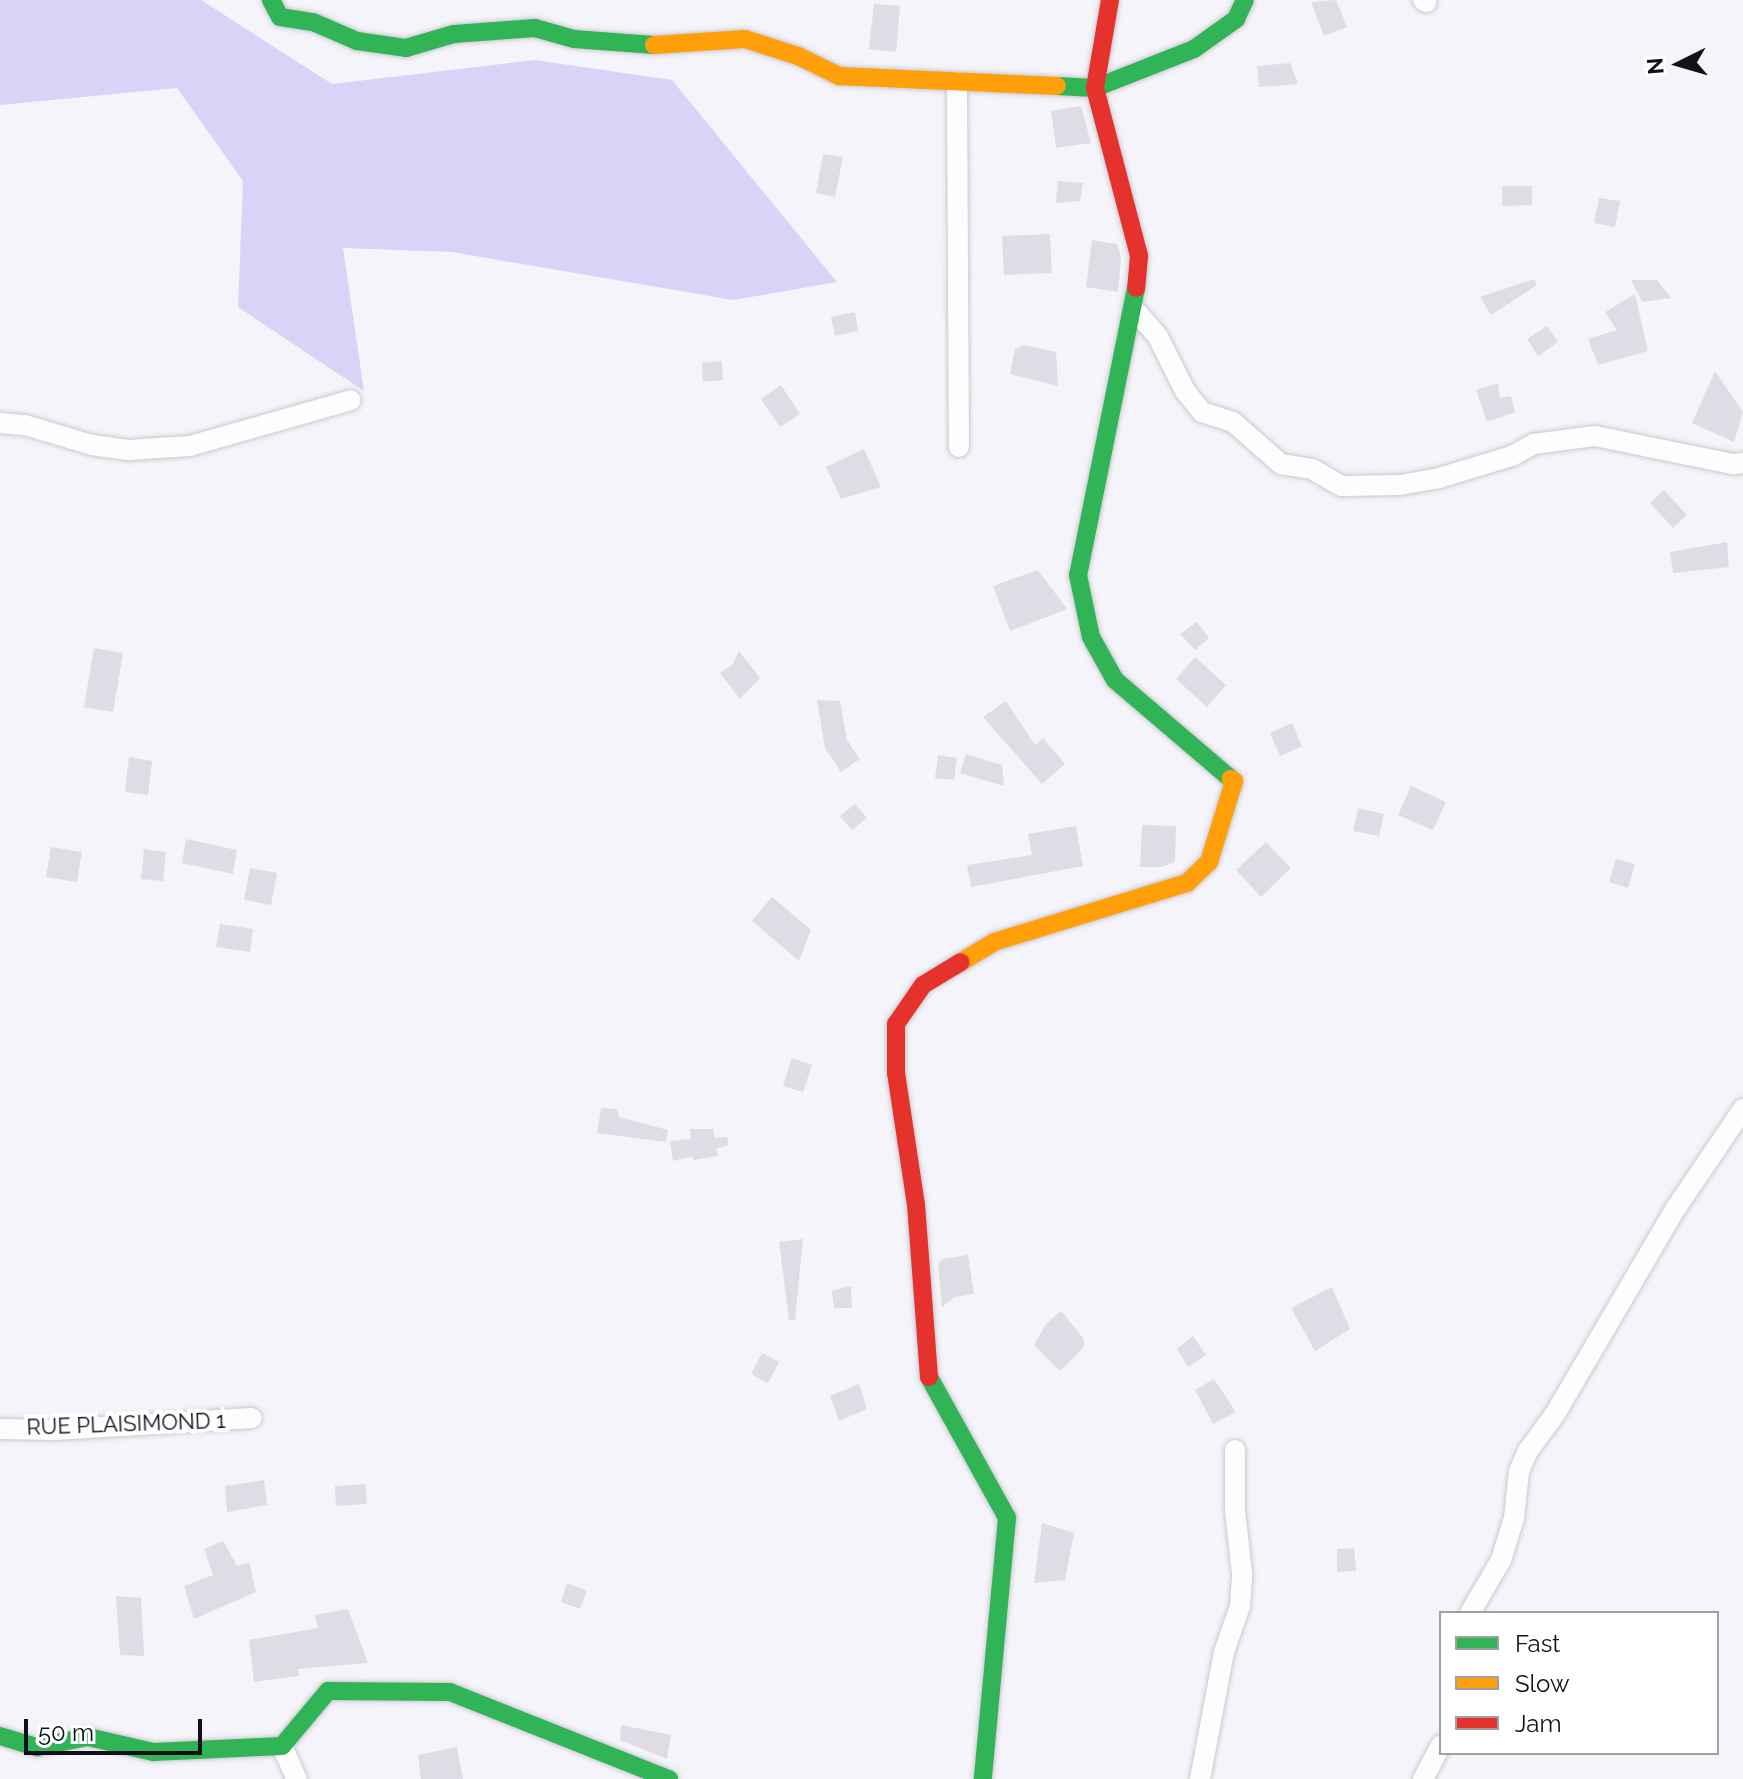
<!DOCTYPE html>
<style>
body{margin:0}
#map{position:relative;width:1743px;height:1779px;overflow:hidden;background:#f5f4fa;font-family:Raleway,sans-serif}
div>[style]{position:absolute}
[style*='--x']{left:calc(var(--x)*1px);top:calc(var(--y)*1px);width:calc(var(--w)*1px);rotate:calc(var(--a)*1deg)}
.forest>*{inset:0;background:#d8d4f7}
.building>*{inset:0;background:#dedde5}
.roads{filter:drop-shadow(0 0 2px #cac9d0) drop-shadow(0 0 2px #cac9d0)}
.street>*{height:20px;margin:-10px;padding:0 10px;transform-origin:10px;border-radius:10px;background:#fefdfe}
.fast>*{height:18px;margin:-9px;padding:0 9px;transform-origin:9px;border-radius:9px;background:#30b455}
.slow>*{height:18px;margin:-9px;padding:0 9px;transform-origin:9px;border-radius:9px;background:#ff9f0a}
.jam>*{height:18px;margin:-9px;padding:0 9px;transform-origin:9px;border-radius:9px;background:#e5322d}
span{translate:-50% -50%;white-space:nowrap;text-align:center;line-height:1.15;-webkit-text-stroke:8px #fff;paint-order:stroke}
.street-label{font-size:22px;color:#12111a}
.legend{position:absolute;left:1439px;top:1611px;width:280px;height:144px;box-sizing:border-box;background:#fff;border:2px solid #a0a0a3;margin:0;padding:10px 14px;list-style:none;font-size:24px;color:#12111a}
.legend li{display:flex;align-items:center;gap:16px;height:40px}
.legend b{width:40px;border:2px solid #a0a0a3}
.north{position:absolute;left:1639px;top:24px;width:80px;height:80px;-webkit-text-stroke:6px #fff;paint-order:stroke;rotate:265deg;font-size:22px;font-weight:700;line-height:32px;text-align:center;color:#12111a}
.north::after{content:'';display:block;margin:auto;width:28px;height:36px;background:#12111a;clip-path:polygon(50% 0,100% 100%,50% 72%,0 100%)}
.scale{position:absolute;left:24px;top:1719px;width:178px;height:36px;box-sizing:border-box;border:4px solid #12111a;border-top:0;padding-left:10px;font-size:24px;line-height:28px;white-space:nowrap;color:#12111a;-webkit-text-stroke:6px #fff;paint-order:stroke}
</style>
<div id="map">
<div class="forest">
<div style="clip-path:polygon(0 0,201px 0,332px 84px,535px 60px,672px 80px,837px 282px,733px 300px,452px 252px,343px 248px,364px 391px,238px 307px,243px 181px,177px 88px,0 105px)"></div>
</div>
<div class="building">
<div style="clip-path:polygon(1336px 0,1347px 27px,1324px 36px,1311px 2px)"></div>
<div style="clip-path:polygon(874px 4px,900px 6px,896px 52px,869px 49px)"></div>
<div style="clip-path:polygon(1290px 63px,1298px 84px,1259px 87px,1257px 66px)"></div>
<div style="clip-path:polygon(1081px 106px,1091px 143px,1056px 148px,1051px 111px)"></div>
<div style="clip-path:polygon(823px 154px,843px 157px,835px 197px,816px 193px)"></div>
<div style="clip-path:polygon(1058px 181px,1083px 183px,1080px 201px,1056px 203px)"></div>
<div style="clip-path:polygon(1502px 186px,1532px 186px,1532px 205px,1502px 206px)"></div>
<div style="clip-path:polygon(1599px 198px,1620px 201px,1615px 227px,1594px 223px)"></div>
<div style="clip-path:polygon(1050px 234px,1052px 273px,1004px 275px,1002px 236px)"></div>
<div style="clip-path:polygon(1092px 240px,1117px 244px,1121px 257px,1118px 292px,1086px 287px)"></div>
<div style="clip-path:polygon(1534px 279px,1537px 285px,1491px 315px,1480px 297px)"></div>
<div style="clip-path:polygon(1631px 280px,1657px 280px,1671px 298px,1642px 302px)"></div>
<div style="clip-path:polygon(1635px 294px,1648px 351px,1598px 365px,1588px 339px,1617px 330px,1605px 312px)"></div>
<div style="clip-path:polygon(855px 312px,858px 331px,835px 336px,831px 317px)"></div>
<div style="clip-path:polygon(1547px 326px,1558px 342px,1538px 356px,1527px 339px)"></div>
<div style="clip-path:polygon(1024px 345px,1056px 352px,1058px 386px,1010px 374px,1015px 349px)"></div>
<div style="clip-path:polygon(722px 361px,723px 380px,703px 382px,702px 363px)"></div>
<div style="clip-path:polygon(1715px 371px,1743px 412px,1734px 442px,1692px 423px)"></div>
<div style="clip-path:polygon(1498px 383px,1500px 398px,1511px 396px,1515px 412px,1487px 422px,1476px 390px)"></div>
<div style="clip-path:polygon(781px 385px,800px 414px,780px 427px,761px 399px)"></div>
<div style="clip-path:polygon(864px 449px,881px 487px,841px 499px,826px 467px)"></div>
<div style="clip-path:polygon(1664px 490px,1687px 515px,1673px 528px,1650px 503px)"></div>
<div style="clip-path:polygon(1727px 542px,1729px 567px,1673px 573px,1670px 552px)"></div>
<div style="clip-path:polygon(1038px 570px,1067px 609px,1010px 631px,993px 586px)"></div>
<div style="clip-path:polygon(1197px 622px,1209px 638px,1195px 650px,1180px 634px)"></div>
<div style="clip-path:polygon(94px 648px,123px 653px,113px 712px,84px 707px)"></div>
<div style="clip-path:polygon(739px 651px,760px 678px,740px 699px,720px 673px,733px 664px)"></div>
<div style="clip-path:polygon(1195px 657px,1226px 685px,1207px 707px,1176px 679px)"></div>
<div style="clip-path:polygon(817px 700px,840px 701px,847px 740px,860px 759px,841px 772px,825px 748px)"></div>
<div style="clip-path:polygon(1006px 701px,1035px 745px,1043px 738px,1065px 764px,1042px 784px,983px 717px)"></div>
<div style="clip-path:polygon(1292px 723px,1302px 746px,1280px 756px,1270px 733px)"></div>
<div style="clip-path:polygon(966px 754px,1002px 765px,1004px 786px,960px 773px)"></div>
<div style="clip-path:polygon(938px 755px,957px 758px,954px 780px,935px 778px)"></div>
<div style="clip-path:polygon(129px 757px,152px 761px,148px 795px,125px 792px)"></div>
<div style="clip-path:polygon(1411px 786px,1446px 802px,1433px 830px,1398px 815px)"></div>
<div style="clip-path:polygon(855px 804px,867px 818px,852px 830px,840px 816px)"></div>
<div style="clip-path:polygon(1358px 808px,1384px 814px,1379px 836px,1353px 831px)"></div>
<div style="clip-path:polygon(1142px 825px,1176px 826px,1175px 862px,1161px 867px,1140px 867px)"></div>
<div style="clip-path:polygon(1076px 826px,1083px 866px,971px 887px,967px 865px,1032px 855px,1028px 834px)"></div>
<div style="clip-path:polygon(186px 839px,237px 850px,233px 874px,182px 863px)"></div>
<div style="clip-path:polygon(1266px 842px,1291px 868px,1261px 897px,1236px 870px)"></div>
<div style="clip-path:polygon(51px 847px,82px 852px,77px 882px,46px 877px)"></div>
<div style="clip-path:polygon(144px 849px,166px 852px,163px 881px,141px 879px)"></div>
<div style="clip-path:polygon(1616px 859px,1635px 864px,1628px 888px,1609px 882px)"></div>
<div style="clip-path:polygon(250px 868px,277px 873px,271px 905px,244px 900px)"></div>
<div style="clip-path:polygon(772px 897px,811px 930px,799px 961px,752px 921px)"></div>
<div style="clip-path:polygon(220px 924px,253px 929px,250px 952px,216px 947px)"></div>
<div style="clip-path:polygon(792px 1058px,812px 1065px,803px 1092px,783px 1086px)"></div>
<div style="clip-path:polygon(601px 1108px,617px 1109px,619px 1117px,668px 1130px,666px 1142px,597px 1133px)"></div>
<div style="clip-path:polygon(690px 1129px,713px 1129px,715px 1138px,727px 1137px,729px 1145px,716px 1149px,718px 1156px,693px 1160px,693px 1156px,673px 1161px,670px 1141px,691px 1139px)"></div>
<div style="clip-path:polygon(803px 1239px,795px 1320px,789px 1320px,779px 1242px)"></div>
<div style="clip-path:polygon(968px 1255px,974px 1294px,955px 1297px,942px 1307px,938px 1264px,943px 1259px)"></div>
<div style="clip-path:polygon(851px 1286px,852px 1308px,834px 1308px,832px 1291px)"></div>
<div style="clip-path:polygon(1332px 1287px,1350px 1329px,1315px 1351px,1291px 1308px)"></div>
<div style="clip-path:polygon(1061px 1311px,1084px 1339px,1084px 1347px,1060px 1371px,1034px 1345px,1046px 1324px)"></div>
<div style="clip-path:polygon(1193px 1336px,1206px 1355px,1188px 1367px,1177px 1349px)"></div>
<div style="clip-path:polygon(762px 1353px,779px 1362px,768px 1383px,751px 1374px)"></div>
<div style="clip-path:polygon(1214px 1379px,1236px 1412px,1213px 1424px,1195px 1390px)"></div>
<div style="clip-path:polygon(859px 1384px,867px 1409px,839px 1421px,830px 1396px)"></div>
<div style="clip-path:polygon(264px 1480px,267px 1505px,227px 1512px,225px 1486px)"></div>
<div style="clip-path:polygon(365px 1484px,367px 1504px,336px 1506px,335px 1486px)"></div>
<div style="clip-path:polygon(1042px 1523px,1074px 1533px,1065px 1580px,1034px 1583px)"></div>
<div style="clip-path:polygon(223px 1541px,237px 1566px,249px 1562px,256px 1592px,194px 1619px,184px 1586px,213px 1575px,204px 1549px)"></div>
<div style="clip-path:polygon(1354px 1548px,1356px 1571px,1337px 1572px,1337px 1549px)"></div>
<div style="clip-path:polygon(567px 1583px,587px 1591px,580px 1609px,561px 1602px)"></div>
<div style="clip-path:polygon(116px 1596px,141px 1598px,144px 1656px,120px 1655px)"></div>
<div style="clip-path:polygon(348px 1609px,368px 1663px,298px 1669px,299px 1676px,254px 1682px,249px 1640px,318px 1628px,315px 1615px)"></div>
<div style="clip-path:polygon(621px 1725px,671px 1735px,667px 1759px,620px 1740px)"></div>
<div style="clip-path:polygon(457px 1747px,463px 1779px,421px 1779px,418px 1755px)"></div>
</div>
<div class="roads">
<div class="street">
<div style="--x:1423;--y:0;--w:4;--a:34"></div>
<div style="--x:957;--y:82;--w:365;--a:89.7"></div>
<div style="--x:1134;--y:309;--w:35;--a:49"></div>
<div style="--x:1157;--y:335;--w:63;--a:63.4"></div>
<div style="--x:1185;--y:391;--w:27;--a:51"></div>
<div style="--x:1202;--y:412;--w:33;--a:18"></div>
<div style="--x:1233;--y:422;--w:64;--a:41.2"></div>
<div style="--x:1281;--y:464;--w:31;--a:9"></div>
<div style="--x:1312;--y:469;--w:34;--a:30"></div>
<div style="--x:1342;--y:486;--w:58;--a:-1"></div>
<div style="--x:1400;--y:485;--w:40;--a:-10"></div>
<div style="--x:1439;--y:478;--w:76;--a:-16.8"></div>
<div style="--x:1512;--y:456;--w:25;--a:-29"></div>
<div style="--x:1534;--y:444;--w:62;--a:-7.5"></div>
<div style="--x:1595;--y:436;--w:141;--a:11.5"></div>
<div style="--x:1733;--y:464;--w:10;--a:-6"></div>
<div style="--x:0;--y:423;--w:25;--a:5"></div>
<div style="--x:25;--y:425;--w:70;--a:16.6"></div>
<div style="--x:92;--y:445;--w:36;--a:8"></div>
<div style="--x:128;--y:450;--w:62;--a:-3.7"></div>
<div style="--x:190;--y:446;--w:167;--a:-15.9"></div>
<div style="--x:0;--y:1429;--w:55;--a:1"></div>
<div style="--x:55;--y:1430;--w:197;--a:-3.5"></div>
<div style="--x:1470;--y:1613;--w:61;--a:-59.7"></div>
<div style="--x:1501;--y:1560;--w:44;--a:-72.8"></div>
<div style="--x:1514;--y:1518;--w:47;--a:-83.9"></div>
<div style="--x:1519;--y:1471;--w:22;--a:-66"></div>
<div style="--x:1528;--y:1451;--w:46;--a:-53.9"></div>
<div style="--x:1555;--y:1414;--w:239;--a:-59.6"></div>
<div style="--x:1676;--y:1208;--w:120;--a:-55.9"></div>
<div style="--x:282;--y:1746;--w:36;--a:66"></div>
<div style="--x:1200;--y:1779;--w:129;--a:-79.3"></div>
<div style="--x:1224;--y:1652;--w:49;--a:-70.8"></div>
<div style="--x:1240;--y:1606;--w:32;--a:-86"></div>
<div style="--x:1242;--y:1574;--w:64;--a:-96.2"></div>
<div style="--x:1235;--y:1510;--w:60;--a:-90"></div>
<div style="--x:1423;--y:1779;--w:38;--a:-62"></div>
</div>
<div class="fast">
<div style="--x:271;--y:0;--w:19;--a:62"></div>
<div style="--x:280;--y:17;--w:33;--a:9"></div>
<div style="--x:313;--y:22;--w:48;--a:23.4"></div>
<div style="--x:357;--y:41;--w:49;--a:8.1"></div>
<div style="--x:406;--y:48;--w:50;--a:-16.3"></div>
<div style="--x:454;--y:34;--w:81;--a:-4.2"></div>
<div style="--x:535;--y:28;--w:41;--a:15.8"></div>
<div style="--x:574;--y:39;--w:80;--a:4.3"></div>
<div style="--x:1057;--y:86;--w:38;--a:3"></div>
<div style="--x:1095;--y:88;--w:106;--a:-21.5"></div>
<div style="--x:1194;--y:49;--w:52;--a:-35.5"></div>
<div style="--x:1236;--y:19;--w:21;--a:-65"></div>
<div style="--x:1136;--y:288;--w:293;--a:101.4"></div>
<div style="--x:1078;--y:575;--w:63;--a:78.2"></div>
<div style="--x:1091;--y:637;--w:49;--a:60.8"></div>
<div style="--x:1115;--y:680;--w:153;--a:40.5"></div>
<div style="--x:929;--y:1377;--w:161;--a:61"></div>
<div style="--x:1007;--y:1518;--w:262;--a:95.3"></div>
<div style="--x:0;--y:1736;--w:39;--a:17"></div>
<div style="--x:37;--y:1747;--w:52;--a:-11.1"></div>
<div style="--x:88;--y:1737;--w:67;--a:13"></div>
<div style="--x:153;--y:1752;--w:129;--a:-2.7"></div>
<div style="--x:282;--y:1746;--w:72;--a:-50.1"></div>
<div style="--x:328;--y:1691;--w:122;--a:0.5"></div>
<div style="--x:450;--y:1692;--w:236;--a:21.7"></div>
</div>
<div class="slow">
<div style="--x:654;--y:45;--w:91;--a:-3.8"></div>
<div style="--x:745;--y:39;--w:56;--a:17.8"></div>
<div style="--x:798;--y:56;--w:46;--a:26"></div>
<div style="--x:839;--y:76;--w:218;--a:2.6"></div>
<div style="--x:961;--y:962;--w:39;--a:-31"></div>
<div style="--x:994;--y:942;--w:202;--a:-17"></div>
<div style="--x:1187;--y:883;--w:30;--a:-44"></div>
<div style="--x:1209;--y:862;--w:85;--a:-72.8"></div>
<div style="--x:1234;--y:781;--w:4;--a:-146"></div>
</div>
<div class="jam">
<div style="--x:1110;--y:0;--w:89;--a:99.7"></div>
<div style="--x:1095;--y:88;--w:174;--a:75.3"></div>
<div style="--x:1139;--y:256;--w:32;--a:95"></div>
<div style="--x:929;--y:1377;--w:172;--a:-94.3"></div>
<div style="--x:916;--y:1205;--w:134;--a:-98.6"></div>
<div style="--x:896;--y:1073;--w:49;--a:-90"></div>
<div style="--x:896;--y:1024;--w:47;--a:-55.3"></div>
<div style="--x:923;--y:985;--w:44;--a:-31.2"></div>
</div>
</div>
<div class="street-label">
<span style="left:126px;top:1424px;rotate:-2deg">RUE PLAISIMOND 1</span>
</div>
<ul class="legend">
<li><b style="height:10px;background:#30b455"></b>Fast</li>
<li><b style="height:10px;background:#ff9f0a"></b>Slow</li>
<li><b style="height:10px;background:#e5322d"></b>Jam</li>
</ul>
<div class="north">N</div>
<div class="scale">50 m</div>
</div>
